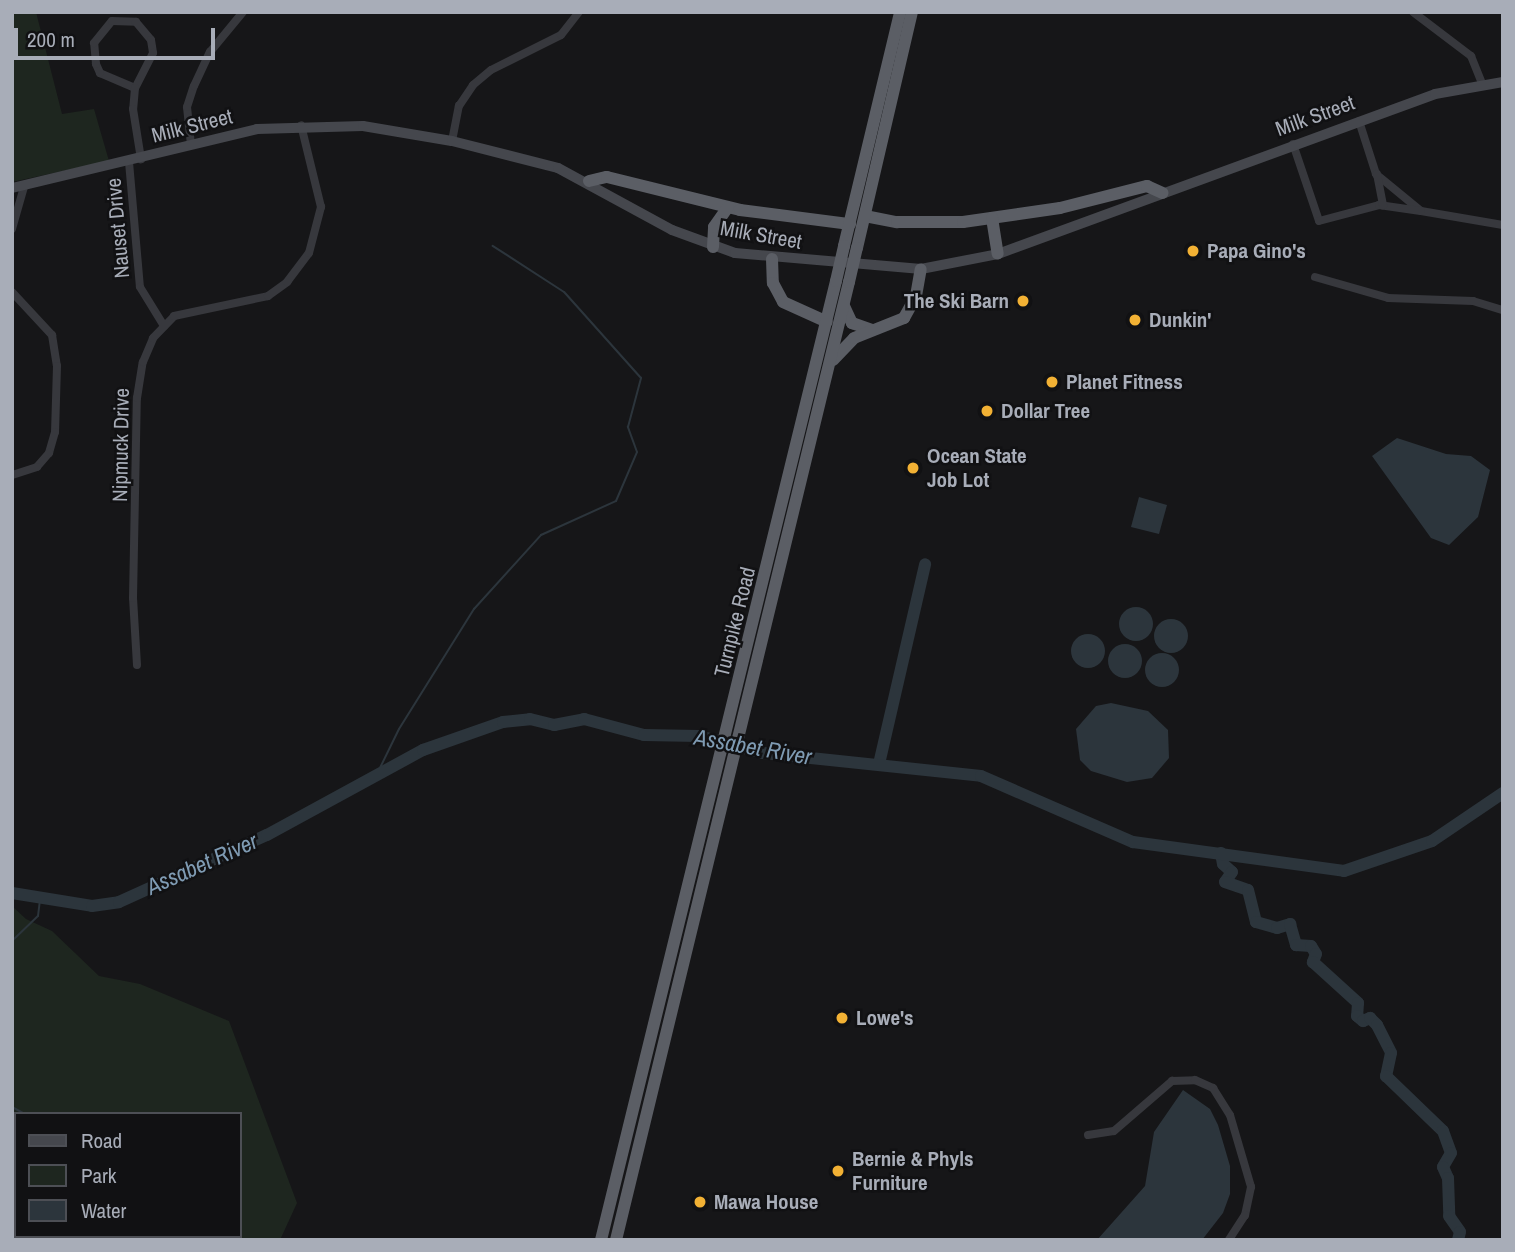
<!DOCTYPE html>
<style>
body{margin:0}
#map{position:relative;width:1515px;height:1252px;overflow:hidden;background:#161618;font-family:"Archivo Narrow",sans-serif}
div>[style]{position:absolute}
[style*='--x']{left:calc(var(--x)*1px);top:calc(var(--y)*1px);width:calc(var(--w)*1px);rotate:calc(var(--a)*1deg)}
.green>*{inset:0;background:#1e261f}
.water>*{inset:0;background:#2c353c}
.round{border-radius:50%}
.stream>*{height:2px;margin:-1px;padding:0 1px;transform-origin:1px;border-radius:1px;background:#2c353c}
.river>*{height:12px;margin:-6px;padding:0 6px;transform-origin:6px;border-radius:6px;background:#2c353c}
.minor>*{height:8px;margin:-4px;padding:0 4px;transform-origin:4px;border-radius:4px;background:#37383d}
.secondary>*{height:10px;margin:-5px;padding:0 5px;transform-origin:5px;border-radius:5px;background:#45474d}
.trunk>*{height:12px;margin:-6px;padding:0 6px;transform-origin:6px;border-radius:6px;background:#5b5e65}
.trunk-bridge>*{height:12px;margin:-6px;padding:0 6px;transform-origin:6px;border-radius:6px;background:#5b5e65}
.dots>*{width:19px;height:19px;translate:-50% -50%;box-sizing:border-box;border:4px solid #111113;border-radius:50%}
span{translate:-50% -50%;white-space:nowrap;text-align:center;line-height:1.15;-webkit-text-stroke:5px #111113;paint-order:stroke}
.street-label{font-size:21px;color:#a8adb8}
.poi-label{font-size:21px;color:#a8adb8;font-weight:700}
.left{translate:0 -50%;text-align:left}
.right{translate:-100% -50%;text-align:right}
.water-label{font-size:23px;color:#7f9bb3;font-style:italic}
.frame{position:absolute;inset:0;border:14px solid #a8adb8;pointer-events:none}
.legend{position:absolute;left:14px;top:1112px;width:228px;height:126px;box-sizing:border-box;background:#111113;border:2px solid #4d4f55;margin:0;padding:9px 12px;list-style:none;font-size:21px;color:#a8adb8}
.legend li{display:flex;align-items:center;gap:14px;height:35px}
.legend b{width:35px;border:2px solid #4d4f55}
.scale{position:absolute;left:14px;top:28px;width:201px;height:32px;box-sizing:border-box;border:4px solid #a8adb8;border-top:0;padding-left:9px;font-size:21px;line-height:24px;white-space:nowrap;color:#a8adb8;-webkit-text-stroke:5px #111113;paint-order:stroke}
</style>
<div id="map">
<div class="green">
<div style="clip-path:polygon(12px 12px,36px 12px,62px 114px,94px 109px,109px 161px,12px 182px)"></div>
<div style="clip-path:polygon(evenodd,12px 906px,26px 919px,52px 931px,99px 976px,140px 984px,229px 1021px,297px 1203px,280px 1240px,12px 1240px,12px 906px,16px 1114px,240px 1114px,240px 1236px,16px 1236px,16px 1114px)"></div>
</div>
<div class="water">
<div style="clip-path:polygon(1397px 438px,1446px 454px,1471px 456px,1490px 470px,1478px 517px,1449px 545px,1431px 538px,1372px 456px)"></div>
<div style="clip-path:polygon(1139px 497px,1167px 505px,1159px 534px,1131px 527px)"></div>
<div class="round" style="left:1119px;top:607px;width:34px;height:34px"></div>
<div class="round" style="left:1154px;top:619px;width:34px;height:34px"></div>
<div class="round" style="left:1071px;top:634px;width:34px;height:34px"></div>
<div class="round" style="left:1108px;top:644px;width:34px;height:34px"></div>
<div class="round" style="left:1145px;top:653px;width:34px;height:34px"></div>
<div style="clip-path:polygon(1111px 703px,1148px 711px,1168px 730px,1169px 758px,1152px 778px,1127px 782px,1091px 771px,1080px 760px,1076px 729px,1096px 706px)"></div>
<div style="clip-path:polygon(1183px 1090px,1210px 1109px,1218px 1125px,1230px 1166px,1230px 1194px,1223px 1213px,1202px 1240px,1097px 1240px,1145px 1186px,1154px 1132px)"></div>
</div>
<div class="stream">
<div style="--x:376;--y:776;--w:52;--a:-63.9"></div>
<div style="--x:399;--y:729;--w:142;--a:-58"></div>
<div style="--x:474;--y:609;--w:100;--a:-47.8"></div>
<div style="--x:541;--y:535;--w:82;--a:-24.4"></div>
<div style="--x:616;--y:501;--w:53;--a:-66.8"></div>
<div style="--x:637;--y:452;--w:27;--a:-110"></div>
<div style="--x:628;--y:427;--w:51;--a:-75.1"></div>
<div style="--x:641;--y:378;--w:115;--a:-131.8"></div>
<div style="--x:564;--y:292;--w:85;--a:-147.1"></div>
<div style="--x:12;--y:941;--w:36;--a:-44"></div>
<div style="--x:38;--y:916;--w:17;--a:-83"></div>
<div style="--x:12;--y:1107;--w:15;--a:28"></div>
<div style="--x:12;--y:1135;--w:4;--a:-27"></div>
<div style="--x:12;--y:1214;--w:6;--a:-45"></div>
<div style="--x:96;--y:1236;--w:4;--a:90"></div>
</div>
<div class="river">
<div style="--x:879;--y:764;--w:205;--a:-77"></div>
<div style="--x:1221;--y:853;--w:11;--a:80"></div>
<div style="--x:1223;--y:864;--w:12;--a:42"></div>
<div style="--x:1232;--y:872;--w:12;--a:125"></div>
<div style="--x:1225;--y:882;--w:24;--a:19"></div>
<div style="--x:1248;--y:890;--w:33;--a:76"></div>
<div style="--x:1256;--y:922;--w:22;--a:16"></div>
<div style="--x:1277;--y:928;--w:14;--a:-17"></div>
<div style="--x:1290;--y:924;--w:22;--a:74"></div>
<div style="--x:1296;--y:945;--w:15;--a:4"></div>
<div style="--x:1311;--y:946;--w:9;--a:58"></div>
<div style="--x:1316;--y:954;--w:9;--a:111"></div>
<div style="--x:1313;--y:962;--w:61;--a:42.3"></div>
<div style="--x:1358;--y:1003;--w:13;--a:94"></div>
<div style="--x:1357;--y:1016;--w:8;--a:40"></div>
<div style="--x:1363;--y:1021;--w:8;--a:-23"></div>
<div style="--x:1370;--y:1018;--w:10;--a:45"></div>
<div style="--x:1377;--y:1025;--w:31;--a:63"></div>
<div style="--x:1391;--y:1053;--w:24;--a:102"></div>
<div style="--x:1386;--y:1076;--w:79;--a:44"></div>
<div style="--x:1443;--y:1131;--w:23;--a:70"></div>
<div style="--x:1451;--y:1153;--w:16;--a:120"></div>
<div style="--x:1443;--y:1167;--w:12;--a:66"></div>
<div style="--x:1448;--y:1178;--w:38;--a:88"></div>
<div style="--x:1449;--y:1216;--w:19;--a:55"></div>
<div style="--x:1460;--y:1232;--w:8;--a:104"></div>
<div style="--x:12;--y:893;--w:81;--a:9.2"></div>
<div style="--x:92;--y:906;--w:27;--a:-8"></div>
<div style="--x:119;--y:902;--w:162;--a:-24.4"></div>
<div style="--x:267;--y:835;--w:178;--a:-28.6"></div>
<div style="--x:423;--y:750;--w:85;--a:-19.3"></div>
<div style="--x:503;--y:722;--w:27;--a:-6"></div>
<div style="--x:530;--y:719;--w:25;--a:14"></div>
<div style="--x:554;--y:725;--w:31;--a:-11"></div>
<div style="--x:584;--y:719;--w:62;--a:14.9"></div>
<div style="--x:644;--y:735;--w:55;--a:1"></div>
<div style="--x:699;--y:736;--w:66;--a:14.9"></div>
<div style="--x:763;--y:753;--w:219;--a:6"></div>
<div style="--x:981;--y:776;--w:166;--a:23.5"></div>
<div style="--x:1133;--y:842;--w:213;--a:7.8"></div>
<div style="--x:1344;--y:871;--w:93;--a:-18.8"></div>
<div style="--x:1432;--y:841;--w:86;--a:-34.1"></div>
</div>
<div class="minor">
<div style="--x:1413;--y:12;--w:73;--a:37.2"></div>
<div style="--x:1471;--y:56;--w:29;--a:68"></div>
<div style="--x:135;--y:88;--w:38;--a:-157"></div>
<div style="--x:100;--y:73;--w:10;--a:-114"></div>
<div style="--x:96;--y:64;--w:21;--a:-95"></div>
<div style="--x:94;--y:43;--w:28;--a:-51"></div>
<div style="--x:112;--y:21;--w:24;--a:2"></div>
<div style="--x:136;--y:22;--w:23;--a:50"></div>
<div style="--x:151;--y:40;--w:13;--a:81"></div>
<div style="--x:153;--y:53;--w:39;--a:117"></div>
<div style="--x:135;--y:88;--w:21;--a:95"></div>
<div style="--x:133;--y:109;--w:51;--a:80.9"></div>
<div style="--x:1359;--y:121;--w:56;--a:72.2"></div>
<div style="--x:1376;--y:174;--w:58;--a:39.4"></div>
<div style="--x:1421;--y:211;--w:83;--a:9.7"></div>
<div style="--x:452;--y:141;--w:36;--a:-79"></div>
<div style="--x:459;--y:106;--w:25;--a:-56"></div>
<div style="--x:473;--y:85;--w:23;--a:-40"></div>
<div style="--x:491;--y:70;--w:78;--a:-26.6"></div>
<div style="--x:561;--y:35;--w:29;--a:-52"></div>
<div style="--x:1293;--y:144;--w:81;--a:71.3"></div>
<div style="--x:1319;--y:221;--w:62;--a:-14.9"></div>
<div style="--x:1379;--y:205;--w:42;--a:8.1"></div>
<div style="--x:191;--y:145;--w:38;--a:-96"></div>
<div style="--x:187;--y:107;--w:22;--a:-72"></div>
<div style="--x:194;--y:86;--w:38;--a:-65"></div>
<div style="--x:210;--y:52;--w:52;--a:-50.5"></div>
<div style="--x:129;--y:162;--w:125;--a:85"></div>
<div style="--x:140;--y:287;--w:46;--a:58.4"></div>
<div style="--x:1377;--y:174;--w:32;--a:79"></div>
<div style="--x:12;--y:229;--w:44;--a:-74.1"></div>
<div style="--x:1315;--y:277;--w:76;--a:16"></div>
<div style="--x:1388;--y:298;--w:85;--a:2"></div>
<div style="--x:1473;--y:301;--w:31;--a:17"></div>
<div style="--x:12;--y:292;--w:59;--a:47.1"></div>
<div style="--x:52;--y:335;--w:31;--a:81"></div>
<div style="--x:57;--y:366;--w:66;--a:91.7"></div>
<div style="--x:55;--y:432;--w:22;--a:106"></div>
<div style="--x:49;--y:453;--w:18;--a:131"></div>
<div style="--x:37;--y:467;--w:26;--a:162"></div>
<div style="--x:137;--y:665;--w:67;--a:-93.4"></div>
<div style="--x:133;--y:598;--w:200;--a:-88.9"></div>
<div style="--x:137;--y:398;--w:36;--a:-81"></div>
<div style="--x:143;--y:362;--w:26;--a:-67"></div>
<div style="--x:153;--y:338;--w:30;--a:-46"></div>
<div style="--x:174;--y:316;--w:96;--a:-12"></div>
<div style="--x:268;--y:296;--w:24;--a:-36"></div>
<div style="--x:287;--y:282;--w:36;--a:-53"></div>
<div style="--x:309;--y:253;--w:48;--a:-75.4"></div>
<div style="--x:321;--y:207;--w:84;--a:-103.7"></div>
<div style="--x:1088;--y:1135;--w:26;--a:-9"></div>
<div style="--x:1114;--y:1131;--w:77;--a:-40.8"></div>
<div style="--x:1172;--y:1081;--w:23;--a:-2"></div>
<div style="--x:1195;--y:1080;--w:20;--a:24"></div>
<div style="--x:1213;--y:1088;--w:32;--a:58"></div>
<div style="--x:1230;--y:1115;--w:75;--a:73.7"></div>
<div style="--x:1251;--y:1187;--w:29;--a:102"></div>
<div style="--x:1245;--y:1215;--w:30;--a:123"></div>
</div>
<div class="secondary">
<div style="--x:12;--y:188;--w:252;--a:-13.5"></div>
<div style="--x:257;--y:129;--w:106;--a:-1.6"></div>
<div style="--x:363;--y:126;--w:90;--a:9.6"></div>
<div style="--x:452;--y:141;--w:109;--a:14.3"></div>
<div style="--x:558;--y:168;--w:130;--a:28.5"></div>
<div style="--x:672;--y:230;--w:67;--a:20.1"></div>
<div style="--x:735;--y:253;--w:187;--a:4.9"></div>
<div style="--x:921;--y:269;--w:78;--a:-11"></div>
<div style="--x:998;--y:254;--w:465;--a:-20.1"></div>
<div style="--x:1435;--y:94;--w:69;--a:-10"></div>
</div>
<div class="trunk">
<div style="--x:589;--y:181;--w:18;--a:-13"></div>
<div style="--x:607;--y:177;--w:137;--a:13.9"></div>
<div style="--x:740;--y:210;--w:111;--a:7.3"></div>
<div style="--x:865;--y:216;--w:33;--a:11"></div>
<div style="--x:897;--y:222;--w:66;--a:0"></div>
<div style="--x:963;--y:222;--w:98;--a:-8.2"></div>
<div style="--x:1060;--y:208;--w:90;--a:-14.2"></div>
<div style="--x:1147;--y:186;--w:17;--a:24"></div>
<div style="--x:992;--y:218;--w:36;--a:81"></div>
<div style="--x:844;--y:246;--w:241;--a:-76.5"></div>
<div style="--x:713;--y:247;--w:20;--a:-87"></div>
<div style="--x:714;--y:227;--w:24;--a:-55"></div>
<div style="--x:857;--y:248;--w:242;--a:-76.9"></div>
<div style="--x:772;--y:259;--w:24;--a:88"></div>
<div style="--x:773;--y:283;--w:21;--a:62"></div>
<div style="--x:783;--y:302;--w:48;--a:24.4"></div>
<div style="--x:844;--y:306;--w:19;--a:65"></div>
<div style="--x:852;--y:323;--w:21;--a:19"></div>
<div style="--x:833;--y:360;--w:30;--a:-46"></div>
<div style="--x:854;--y:338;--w:54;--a:-21.8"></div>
<div style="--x:904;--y:318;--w:25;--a:-61"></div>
<div style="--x:916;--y:296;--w:27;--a:-80"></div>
<div style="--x:601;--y:1240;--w:987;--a:-76.23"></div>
<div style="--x:616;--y:1240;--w:986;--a:-76.33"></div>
</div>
<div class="trunk-bridge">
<div style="--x:836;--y:281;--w:36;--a:-77"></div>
<div style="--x:849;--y:282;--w:35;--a:-77"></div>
</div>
<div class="dots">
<div style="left:1193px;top:251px;background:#f2b134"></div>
<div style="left:1023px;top:301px;background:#f2b134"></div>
<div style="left:1135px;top:320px;background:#f2b134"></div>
<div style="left:1052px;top:382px;background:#f2b134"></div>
<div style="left:987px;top:411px;background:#f2b134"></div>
<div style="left:913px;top:468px;background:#f2b134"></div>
<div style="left:842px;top:1018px;background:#f2b134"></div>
<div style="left:838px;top:1171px;background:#f2b134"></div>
<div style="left:700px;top:1202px;background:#f2b134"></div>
</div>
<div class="street-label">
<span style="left:1315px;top:116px;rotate:-20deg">Milk Street</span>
<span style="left:192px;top:126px;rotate:-14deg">Milk Street</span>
<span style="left:118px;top:228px;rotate:-95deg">Nauset Drive</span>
<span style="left:761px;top:235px;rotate:10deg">Milk Street</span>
<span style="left:121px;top:445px;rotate:-89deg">Nipmuck Drive</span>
<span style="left:735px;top:622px;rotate:-76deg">Turnpike Road</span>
</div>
<div class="poi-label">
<span class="left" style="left:1207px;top:251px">Papa Gino's</span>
<span class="right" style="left:1009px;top:301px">The Ski Barn</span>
<span class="left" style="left:1149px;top:320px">Dunkin'</span>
<span class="left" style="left:1066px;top:382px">Planet Fitness</span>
<span class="left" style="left:1001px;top:411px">Dollar Tree</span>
<span class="left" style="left:927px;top:468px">Ocean State<br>Job Lot</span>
<span class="left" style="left:856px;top:1018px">Lowe's</span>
<span class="left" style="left:852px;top:1171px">Bernie &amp; Phyls<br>Furniture</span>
<span class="left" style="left:714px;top:1202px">Mawa House</span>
</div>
<div class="water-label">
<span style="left:753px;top:747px;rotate:10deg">Assabet River</span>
<span style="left:202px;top:864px;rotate:-24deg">Assabet River</span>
</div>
<div class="frame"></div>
<ul class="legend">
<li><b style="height:9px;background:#45474d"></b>Road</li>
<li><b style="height:19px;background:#1e261f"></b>Park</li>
<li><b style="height:19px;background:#2c353c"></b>Water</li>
</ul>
<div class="scale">200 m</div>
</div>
